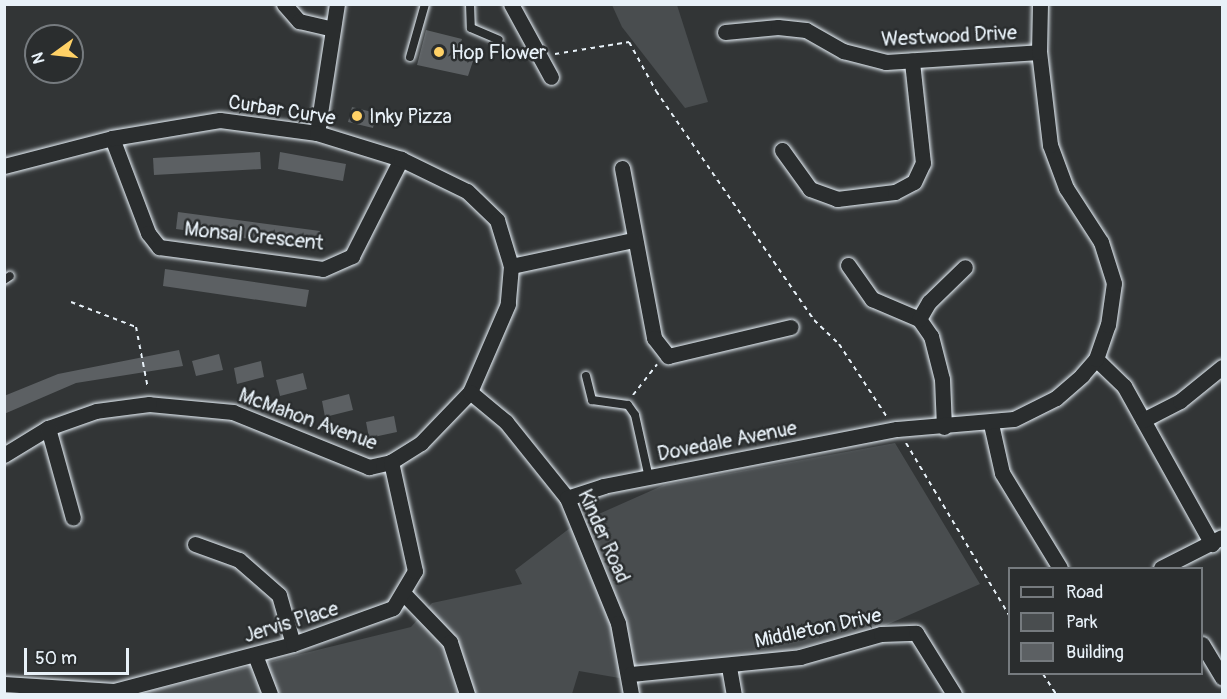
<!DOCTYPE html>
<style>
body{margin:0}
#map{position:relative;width:1227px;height:699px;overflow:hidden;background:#323536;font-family:Pangolin,sans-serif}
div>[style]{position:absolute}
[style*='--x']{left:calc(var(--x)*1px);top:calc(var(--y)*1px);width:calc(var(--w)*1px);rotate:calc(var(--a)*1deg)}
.green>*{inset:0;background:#494d4f}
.building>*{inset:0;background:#5c6063}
.path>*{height:2px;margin-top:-1px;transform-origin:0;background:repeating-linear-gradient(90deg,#e8f1f8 0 4.5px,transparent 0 9px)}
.roads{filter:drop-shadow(0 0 2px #e8f1f8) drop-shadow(0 0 2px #e8f1f8)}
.service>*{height:8px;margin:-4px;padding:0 4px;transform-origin:4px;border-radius:4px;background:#2a2d2e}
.minor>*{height:15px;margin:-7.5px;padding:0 7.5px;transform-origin:7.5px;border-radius:7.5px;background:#2a2d2e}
.dots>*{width:16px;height:16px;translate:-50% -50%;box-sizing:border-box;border:3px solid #2a2d2e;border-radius:50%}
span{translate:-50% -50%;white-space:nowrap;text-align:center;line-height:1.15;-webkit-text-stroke:5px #2a2d2e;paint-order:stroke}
.street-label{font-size:20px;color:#e8f1f8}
.poi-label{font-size:20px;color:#e8f1f8}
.left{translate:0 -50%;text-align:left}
.frame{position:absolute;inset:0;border:6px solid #e8f1f8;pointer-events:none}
.legend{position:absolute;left:1008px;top:567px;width:195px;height:108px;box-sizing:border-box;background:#2a2d2e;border:2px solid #767b7f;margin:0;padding:8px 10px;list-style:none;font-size:18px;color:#e8f1f8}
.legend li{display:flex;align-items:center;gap:12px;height:30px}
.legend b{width:30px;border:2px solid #767b7f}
.north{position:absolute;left:24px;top:24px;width:60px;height:60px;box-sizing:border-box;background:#2a2d2e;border:2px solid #767b7f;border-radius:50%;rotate:255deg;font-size:16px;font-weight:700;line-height:24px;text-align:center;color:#e8f1f8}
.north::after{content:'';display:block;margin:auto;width:21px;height:27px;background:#ffd166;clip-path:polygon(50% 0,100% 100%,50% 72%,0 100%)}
.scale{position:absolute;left:24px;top:648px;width:105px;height:27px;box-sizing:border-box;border:3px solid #e8f1f8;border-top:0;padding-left:8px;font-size:18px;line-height:21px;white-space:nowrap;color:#e8f1f8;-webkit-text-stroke:4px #2a2d2e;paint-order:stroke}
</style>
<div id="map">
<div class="green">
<div style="clip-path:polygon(612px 5px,677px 5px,708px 102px,685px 108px,622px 27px)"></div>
<div style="clip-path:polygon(895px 443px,980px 584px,884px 626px,796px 649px,625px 679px,579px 671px,572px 694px,138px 694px,411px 627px,432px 603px,522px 584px,515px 570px,574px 525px,664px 485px)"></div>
</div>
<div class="building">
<div style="clip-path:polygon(426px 30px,462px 39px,457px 55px,474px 58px,468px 76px,417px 65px)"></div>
<div style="clip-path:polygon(352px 107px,376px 113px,373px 128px,348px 122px)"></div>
<div style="clip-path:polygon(260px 152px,261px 169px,154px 175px,153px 158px)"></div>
<div style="clip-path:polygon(280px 152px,346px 164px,343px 181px,278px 169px)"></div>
<div style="clip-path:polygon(178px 212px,320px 231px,318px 248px,176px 229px)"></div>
<div style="clip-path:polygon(165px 269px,309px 290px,306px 307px,163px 286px)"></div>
<div style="clip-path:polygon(179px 350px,183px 366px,76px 383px,4px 414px,4px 396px,58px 374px)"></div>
<div style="clip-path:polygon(219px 354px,223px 370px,196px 376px,192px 361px)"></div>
<div style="clip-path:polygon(261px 361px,264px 377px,237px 384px,234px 368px)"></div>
<div style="clip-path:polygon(303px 373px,307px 389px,280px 396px,276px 380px)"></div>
<div style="clip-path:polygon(349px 394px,353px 410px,325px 417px,322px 401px)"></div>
<div style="clip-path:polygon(394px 416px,397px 432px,369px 438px,366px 422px)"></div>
</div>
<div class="path">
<div style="--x:555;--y:54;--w:75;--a:-9.2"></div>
<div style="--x:629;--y:42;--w:56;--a:61.1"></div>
<div style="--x:656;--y:91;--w:278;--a:55.4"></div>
<div style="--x:814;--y:320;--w:35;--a:44"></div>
<div style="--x:839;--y:344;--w:87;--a:56.7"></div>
<div style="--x:71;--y:302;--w:70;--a:21"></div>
<div style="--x:136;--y:327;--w:63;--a:79"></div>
<div style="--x:633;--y:395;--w:39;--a:-52"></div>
<div style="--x:906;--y:443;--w:203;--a:59.1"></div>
<div style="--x:1043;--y:674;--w:24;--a:57"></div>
</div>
<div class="roads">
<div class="service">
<div style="--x:470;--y:4;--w:24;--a:88"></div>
<div style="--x:471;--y:28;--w:30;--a:23"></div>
<div style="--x:410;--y:57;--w:55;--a:-74.2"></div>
<div style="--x:4;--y:280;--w:7;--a:-34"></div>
<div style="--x:586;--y:376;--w:25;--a:76"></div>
<div style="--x:592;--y:400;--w:36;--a:8"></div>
<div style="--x:628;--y:405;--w:12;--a:55"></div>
<div style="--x:635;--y:415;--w:65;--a:77.5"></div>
</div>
<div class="minor">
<div style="--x:284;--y:4;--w:23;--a:49"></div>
<div style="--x:299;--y:21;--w:32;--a:13"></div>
<div style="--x:511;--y:4;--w:83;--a:61.3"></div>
<div style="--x:725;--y:32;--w:53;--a:-5.4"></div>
<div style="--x:778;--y:27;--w:28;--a:6"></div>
<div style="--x:806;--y:30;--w:43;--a:29.6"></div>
<div style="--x:843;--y:51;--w:44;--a:14.3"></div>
<div style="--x:886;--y:62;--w:153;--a:-3.7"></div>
<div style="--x:317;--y:133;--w:131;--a:-81.2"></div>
<div style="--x:112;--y:138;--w:102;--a:69.2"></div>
<div style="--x:148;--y:233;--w:18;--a:52"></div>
<div style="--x:159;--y:247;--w:165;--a:7.6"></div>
<div style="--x:323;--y:269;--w:32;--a:-24"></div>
<div style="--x:352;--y:256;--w:109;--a:-63.2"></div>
<div style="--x:782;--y:150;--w:48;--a:54.3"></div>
<div style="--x:810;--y:189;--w:29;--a:20"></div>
<div style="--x:837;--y:199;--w:58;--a:-6.9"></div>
<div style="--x:895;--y:192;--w:21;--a:-28"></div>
<div style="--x:914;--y:182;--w:21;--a:-65"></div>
<div style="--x:923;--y:163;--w:103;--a:-96.2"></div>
<div style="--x:4;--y:166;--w:112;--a:-14.5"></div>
<div style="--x:112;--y:138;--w:109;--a:-9.5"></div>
<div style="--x:220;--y:120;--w:98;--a:7.6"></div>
<div style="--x:317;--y:133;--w:88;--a:17.2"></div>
<div style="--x:401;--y:159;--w:73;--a:25.9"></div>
<div style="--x:467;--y:191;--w:42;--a:44"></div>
<div style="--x:497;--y:220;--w:48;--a:73.1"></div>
<div style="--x:511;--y:266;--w:38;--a:95"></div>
<div style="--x:508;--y:304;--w:96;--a:113.4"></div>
<div style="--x:470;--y:392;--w:71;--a:133.9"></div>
<div style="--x:421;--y:443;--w:36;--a:148"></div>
<div style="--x:391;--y:462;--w:23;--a:167"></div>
<div style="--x:369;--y:467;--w:147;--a:-158"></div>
<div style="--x:233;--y:412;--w:84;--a:-174.6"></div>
<div style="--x:149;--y:404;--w:53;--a:172.5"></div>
<div style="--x:96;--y:411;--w:51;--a:160.5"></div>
<div style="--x:48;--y:428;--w:52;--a:148.5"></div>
<div style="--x:622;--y:168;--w:173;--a:79.3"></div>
<div style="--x:654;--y:338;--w:23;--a:52"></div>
<div style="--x:668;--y:356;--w:126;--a:-13.3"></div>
<div style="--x:848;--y:265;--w:42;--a:54.8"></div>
<div style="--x:872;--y:299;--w:51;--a:23.1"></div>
<div style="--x:919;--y:319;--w:21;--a:55"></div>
<div style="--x:931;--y:336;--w:44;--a:75.7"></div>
<div style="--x:942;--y:379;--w:48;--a:87.6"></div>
<div style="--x:511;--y:266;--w:125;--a:-12"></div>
<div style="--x:919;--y:319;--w:20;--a:-60"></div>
<div style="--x:929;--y:302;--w:50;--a:-44.2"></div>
<div style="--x:1096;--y:359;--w:39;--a:44"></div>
<div style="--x:1124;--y:386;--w:181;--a:60.9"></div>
<div style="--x:470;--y:392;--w:47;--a:39.8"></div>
<div style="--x:506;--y:422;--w:97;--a:51.2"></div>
<div style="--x:567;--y:498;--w:135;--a:67.8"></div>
<div style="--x:618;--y:623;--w:72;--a:79.6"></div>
<div style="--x:1143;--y:420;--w:42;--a:-27.2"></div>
<div style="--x:1180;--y:401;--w:54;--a:-39"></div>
<div style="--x:991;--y:424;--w:50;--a:77.3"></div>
<div style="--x:1002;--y:473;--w:111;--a:58.6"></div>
<div style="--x:48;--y:428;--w:93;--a:74.5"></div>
<div style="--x:567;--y:498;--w:38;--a:-18"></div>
<div style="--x:603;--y:486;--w:299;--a:-11"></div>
<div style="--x:897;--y:429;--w:117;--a:-4.9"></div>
<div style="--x:1014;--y:419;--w:47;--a:-26.6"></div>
<div style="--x:1056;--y:398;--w:35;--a:-41"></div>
<div style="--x:1082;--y:375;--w:21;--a:-49"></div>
<div style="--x:1096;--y:359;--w:36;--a:-71"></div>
<div style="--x:1108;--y:325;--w:42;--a:-81.9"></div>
<div style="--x:1114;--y:283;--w:43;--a:-107.6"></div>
<div style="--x:1101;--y:242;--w:64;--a:-122.9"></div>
<div style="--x:1066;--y:188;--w:46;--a:-110.4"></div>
<div style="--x:1050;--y:145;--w:94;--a:-96.7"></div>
<div style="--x:1039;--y:52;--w:48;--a:-88.8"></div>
<div style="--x:195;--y:544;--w:47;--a:20"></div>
<div style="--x:239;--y:560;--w:53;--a:41.2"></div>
<div style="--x:279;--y:595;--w:51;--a:74.1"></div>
<div style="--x:1161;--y:568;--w:68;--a:-26.9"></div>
<div style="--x:405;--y:595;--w:65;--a:46.2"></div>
<div style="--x:450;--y:642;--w:55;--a:71.9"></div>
<div style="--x:1202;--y:644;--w:39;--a:59"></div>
<div style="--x:255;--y:655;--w:42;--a:69"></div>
<div style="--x:729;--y:667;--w:27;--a:80"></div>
<div style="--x:631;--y:674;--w:170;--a:-5.7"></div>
<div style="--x:800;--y:657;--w:84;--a:-15.9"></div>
<div style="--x:881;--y:634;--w:35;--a:-2"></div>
<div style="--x:916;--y:633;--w:72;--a:58.1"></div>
<div style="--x:4;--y:684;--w:110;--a:3.6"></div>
<div style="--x:114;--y:691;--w:185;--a:-14.7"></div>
<div style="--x:293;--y:644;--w:106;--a:-19.8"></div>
<div style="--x:393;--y:608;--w:43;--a:-59.3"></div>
<div style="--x:415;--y:571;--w:112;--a:-102.4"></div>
</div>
</div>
<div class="dots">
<div style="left:439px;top:52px;background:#ffd166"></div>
<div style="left:357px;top:116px;background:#ffd166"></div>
</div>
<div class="street-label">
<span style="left:949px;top:36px;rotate:-3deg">Westwood Drive</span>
<span style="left:282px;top:110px;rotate:9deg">Curbar Curve</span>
<span style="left:254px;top:236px;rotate:6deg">Monsal Crescent</span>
<span style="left:308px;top:419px;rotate:20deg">McMahon Avenue</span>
<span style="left:727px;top:441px;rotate:-11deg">Dovedale Avenue</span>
<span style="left:604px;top:536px;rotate:66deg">Kinder Road</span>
<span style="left:291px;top:622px;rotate:-17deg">Jervis Place</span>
<span style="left:818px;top:628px;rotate:-12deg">Middleton Drive</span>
</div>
<div class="poi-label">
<span class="left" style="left:451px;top:52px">Hop Flower</span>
<span class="left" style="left:369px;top:116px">Inky Pizza</span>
</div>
<div class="frame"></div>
<ul class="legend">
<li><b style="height:8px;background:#2a2d2e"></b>Road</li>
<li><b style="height:16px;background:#494d4f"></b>Park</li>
<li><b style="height:16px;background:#5c6063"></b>Building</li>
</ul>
<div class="north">N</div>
<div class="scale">50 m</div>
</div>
